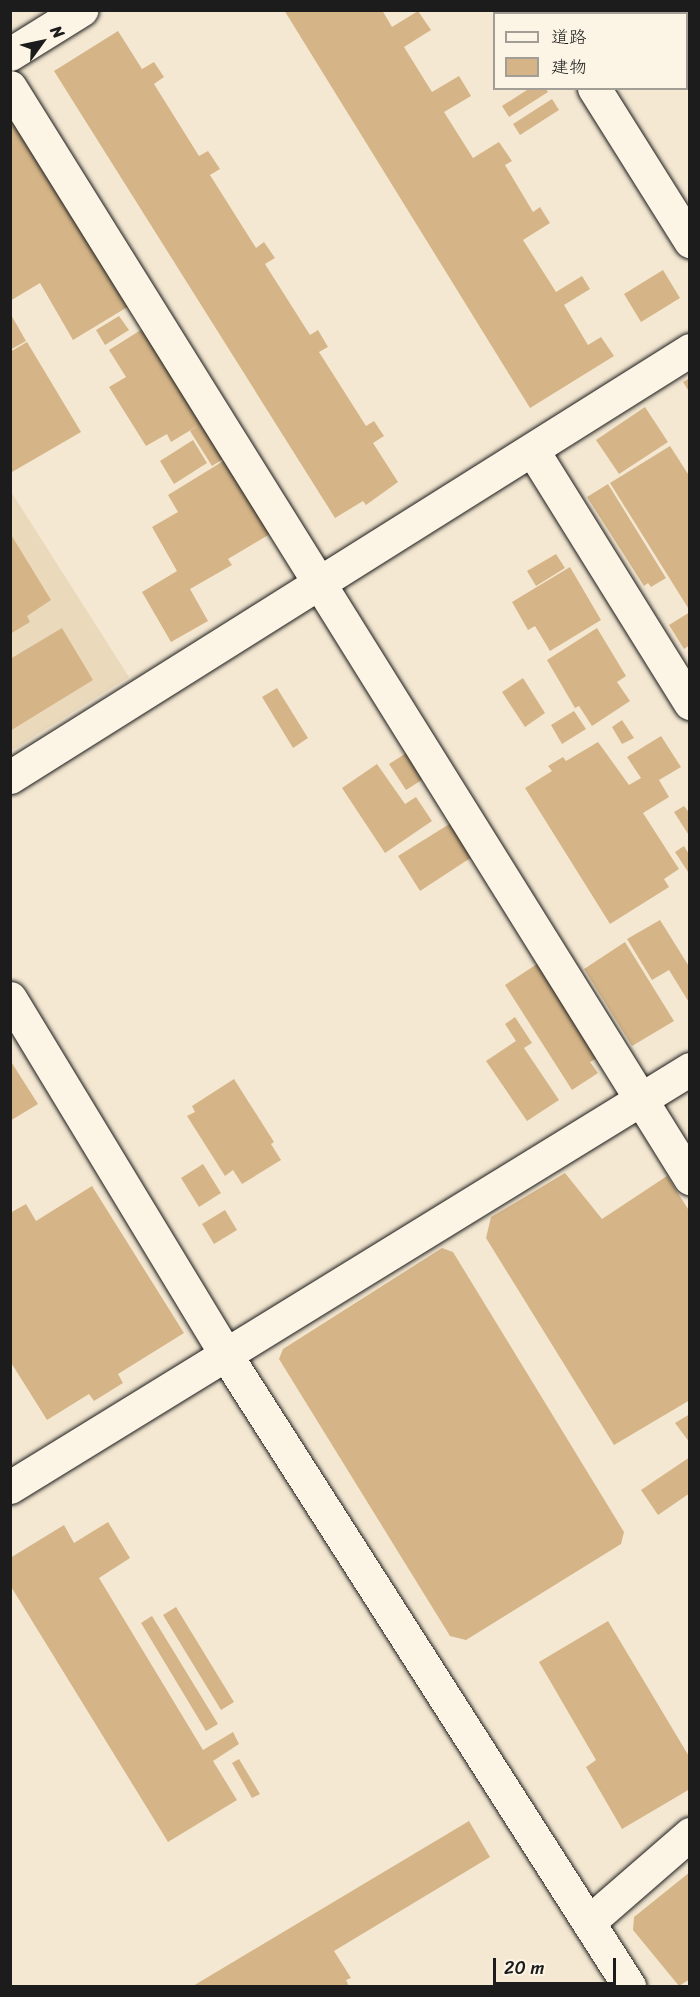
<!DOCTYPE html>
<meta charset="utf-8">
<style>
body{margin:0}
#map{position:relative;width:700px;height:1997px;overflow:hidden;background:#f4e8d2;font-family:Sriracha,"Klee One",sans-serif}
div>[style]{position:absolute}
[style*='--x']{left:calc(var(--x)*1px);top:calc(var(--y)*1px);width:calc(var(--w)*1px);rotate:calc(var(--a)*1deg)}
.built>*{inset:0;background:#ebd9bc}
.building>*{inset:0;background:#d5b588}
.roads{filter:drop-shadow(0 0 2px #1c1c1c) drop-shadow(0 0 2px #1c1c1c)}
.street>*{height:33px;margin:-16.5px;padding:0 16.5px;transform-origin:16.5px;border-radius:16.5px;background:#fcf5e5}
.secondary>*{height:33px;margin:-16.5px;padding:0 16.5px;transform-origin:16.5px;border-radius:16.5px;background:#fcf5e5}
span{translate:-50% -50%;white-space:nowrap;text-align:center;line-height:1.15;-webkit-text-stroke:4.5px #fcf5e5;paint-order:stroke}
.frame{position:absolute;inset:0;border:12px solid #1c1c1c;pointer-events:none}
.legend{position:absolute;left:493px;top:12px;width:195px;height:78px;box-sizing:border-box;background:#fcf5e5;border:2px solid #a29e95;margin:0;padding:8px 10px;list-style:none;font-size:18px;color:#1c1c1c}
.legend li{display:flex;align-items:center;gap:12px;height:30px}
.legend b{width:30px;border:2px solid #a29e95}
.north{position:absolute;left:12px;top:12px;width:60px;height:60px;-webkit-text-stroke:4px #fcf5e5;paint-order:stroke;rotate:57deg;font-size:16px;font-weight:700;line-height:24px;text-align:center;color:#1c1c1c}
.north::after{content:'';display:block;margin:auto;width:21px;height:27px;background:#1c1c1c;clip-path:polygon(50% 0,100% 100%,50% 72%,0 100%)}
.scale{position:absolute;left:493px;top:1958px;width:123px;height:27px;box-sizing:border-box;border:3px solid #1c1c1c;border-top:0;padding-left:8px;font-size:18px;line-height:21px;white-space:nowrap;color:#1c1c1c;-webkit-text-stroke:4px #fcf5e5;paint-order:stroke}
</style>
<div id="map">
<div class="built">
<div style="clip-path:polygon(10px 490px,129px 677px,11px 751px,10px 751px)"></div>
</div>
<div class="building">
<div style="clip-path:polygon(284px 10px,382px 10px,392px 27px,418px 11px,431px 30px,404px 47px,432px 92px,459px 76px,471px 96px,444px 112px,473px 158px,499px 142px,512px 161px,505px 165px,533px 212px,540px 207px,550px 223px,523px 240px,556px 292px,582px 276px,590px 289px,564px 305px,588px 345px,601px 337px,614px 356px,530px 408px)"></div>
<div style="clip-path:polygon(118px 31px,142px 69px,154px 62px,164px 77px,154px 84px,199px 156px,208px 151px,220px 169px,210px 175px,256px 248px,264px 242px,275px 258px,265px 264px,310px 335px,318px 330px,328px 347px,319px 352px,366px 426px,374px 421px,384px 436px,373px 443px,398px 482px,366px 505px,363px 501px,335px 518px,54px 71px)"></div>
<div style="clip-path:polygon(530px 88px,545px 88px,548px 92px,509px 117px,502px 106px)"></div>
<div style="clip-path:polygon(552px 99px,559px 110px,520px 135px,513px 124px)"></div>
<div style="clip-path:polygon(10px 112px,129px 306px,73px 340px,40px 283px,10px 301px)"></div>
<div style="clip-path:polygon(663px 270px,680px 298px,641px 322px,624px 294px)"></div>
<div style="clip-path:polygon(10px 313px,26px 341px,10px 350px)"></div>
<div style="clip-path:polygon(119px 316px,129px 330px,105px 345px,96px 330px)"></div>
<div style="clip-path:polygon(144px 328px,223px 459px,212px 466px,190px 431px,199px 425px,171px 442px,167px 434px,146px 446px,109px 387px,126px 377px,109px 350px)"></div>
<div style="clip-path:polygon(27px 342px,81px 432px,12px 472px,10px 352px)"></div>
<div style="clip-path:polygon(690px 378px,690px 393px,683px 382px)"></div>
<div style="clip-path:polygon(645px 407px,668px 442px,619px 474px,596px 440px)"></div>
<div style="clip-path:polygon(193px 440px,207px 463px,174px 484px,160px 461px)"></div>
<div style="clip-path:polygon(670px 446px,690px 477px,690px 611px,610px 483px)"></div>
<div style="clip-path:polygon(225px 460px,270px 534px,228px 559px,232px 565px,190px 589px,208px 621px,171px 642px,142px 592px,177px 571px,152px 527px,178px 512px,168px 495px)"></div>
<div style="clip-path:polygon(608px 484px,666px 578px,651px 587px,648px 583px,644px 586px,587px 497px)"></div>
<div style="clip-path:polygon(10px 533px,51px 600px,27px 616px,30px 622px,10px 634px)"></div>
<div style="clip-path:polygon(556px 554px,565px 568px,536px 586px,527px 571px)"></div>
<div style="clip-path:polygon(570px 567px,601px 620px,550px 651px,535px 626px,528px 630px,512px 602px)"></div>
<div style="clip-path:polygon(690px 612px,690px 645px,684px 649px,669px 625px)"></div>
<div style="clip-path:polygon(62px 628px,93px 680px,10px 731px,10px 659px)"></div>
<div style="clip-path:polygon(597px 628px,626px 676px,617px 682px,630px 701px,592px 726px,579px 706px,575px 708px,547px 660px)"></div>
<div style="clip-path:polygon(523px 678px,545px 713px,525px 727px,502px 692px)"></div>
<div style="clip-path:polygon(277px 688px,308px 738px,293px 748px,262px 697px)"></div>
<div style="clip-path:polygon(574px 711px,586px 729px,562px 744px,551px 725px)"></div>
<div style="clip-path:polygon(622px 720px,634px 738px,622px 744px,612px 727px)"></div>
<div style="clip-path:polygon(661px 736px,681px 767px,659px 780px,669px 797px,643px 813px,679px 869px,664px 879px,669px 887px,610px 924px,525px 788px,552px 771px,548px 766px,563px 757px,566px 761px,598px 742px,629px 785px,641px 778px,627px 757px)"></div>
<div style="clip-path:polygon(408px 752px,425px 778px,406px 790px,389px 764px)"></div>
<div style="clip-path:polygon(377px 764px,405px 804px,416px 797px,432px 821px,385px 853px,342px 788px)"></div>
<div style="clip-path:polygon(684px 806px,690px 814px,690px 837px,674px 812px)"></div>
<div style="clip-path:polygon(451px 823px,472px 857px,420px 891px,398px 856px)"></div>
<div style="clip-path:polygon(684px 846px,690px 856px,690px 875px,675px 852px)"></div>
<div style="clip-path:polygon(660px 920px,690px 968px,690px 1004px,669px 970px,652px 980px,627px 939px)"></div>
<div style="clip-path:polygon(625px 942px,674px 1021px,632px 1046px,584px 969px)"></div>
<div style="clip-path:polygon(537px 964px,597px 1058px,590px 1062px,598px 1073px,572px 1090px,505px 985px)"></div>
<div style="clip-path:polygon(515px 1017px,532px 1043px,524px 1048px,559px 1100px,527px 1121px,486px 1061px,516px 1041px,505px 1024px)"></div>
<div style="clip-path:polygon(10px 1060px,38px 1104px,10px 1121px)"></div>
<div style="clip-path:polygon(234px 1079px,274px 1142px,271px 1144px,281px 1160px,242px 1184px,233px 1170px,225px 1176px,187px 1116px,195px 1112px,192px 1106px)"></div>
<div style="clip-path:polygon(203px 1164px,221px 1193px,199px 1207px,181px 1178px)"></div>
<div style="clip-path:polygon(565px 1173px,602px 1219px,667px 1176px,690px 1212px,690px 1400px,614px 1445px,486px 1238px,491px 1217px)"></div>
<div style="clip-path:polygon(92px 1186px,184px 1333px,118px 1374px,123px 1383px,94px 1401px,89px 1394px,47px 1420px,10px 1361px,10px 1213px,26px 1204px,36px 1221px)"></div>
<div style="clip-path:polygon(225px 1210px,237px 1230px,214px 1244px,202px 1224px)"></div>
<div style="clip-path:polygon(442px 1248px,453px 1252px,624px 1532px,621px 1544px,466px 1640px,450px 1636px,279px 1359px,283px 1349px)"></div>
<div style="clip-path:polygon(690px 1414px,690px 1443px,675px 1423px)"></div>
<div style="clip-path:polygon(690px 1457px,690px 1493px,658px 1515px,641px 1490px)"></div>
<div style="clip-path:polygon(108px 1522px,130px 1558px,99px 1578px,203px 1750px,233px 1732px,239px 1744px,213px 1761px,237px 1800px,168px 1842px,10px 1585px,10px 1558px,64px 1525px,74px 1543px)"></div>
<div style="clip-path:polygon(176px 1607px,234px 1702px,221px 1710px,163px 1615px)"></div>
<div style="clip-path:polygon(152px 1616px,218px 1724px,206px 1731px,141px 1623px)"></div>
<div style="clip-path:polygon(608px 1621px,690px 1758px,690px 1789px,622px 1829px,586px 1767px,596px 1760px,539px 1662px)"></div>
<div style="clip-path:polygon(239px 1759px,260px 1794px,252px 1798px,232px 1763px)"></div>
<div style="clip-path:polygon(469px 1821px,490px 1857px,334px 1951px,351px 1978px,346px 1980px,349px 1986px,193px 1986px)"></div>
<div style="clip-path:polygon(690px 1872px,690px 1979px,679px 1986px,633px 1930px,634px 1917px)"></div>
</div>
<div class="roads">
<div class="street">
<div style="--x:545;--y:10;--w:4;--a:63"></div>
<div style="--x:10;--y:54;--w:84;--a:-31.8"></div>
<div style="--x:10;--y:87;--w:1286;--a:58.07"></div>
<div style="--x:594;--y:88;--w:181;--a:57.9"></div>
<div style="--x:533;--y:451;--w:297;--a:58.1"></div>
<div style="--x:10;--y:777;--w:803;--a:-32.13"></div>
<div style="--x:10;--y:1487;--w:798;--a:-31.58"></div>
<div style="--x:590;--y:1921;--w:133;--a:-41"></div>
</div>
<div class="secondary">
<div style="--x:10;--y:998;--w:417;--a:58.8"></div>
<div style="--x:226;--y:1355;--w:749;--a:57.43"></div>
</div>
</div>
<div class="frame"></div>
<ul class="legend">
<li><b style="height:8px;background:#fcf5e5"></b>道路</li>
<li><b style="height:16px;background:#d5b588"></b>建物</li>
</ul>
<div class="north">N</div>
<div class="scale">20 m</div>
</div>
